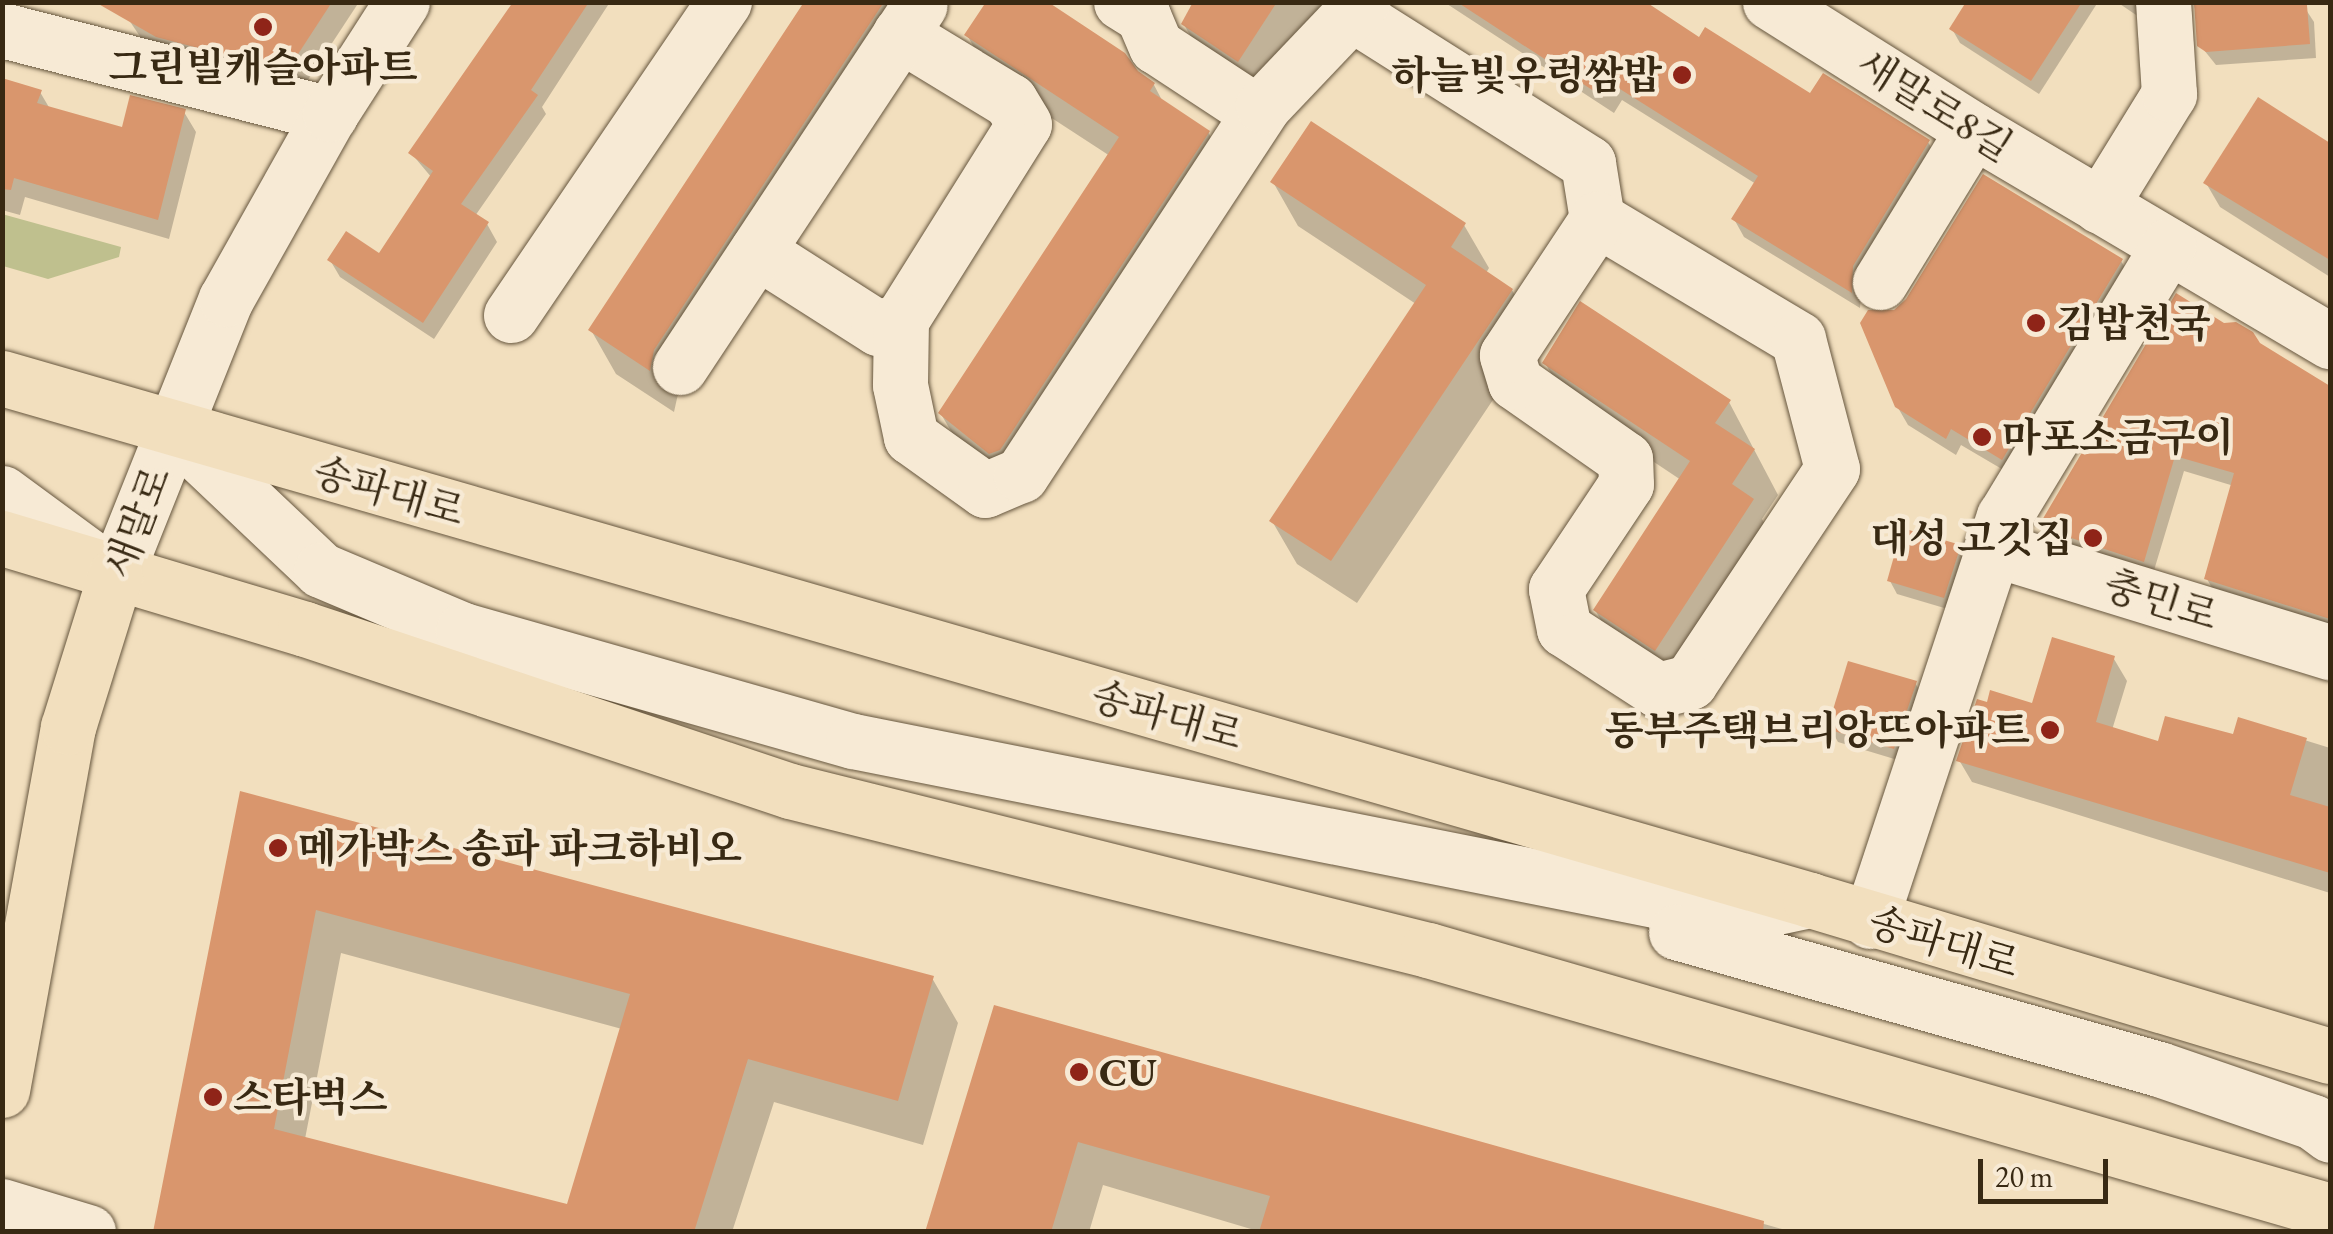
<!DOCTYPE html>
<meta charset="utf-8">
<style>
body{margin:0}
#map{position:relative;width:2333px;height:1234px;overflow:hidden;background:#f2dfbe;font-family:"EB Garamond","Noto Serif KR",serif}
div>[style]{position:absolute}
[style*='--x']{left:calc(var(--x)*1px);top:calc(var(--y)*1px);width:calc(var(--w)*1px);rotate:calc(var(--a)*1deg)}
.green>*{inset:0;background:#bfc08e}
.shadow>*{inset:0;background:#0003}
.building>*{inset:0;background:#d9966d}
.roads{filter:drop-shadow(0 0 2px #66563e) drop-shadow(0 0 2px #66563e)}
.minor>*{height:55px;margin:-27.5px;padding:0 27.5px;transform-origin:27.5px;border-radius:27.5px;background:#f7ead5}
.major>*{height:55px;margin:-27.5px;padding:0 27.5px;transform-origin:27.5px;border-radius:27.5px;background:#f2dfbe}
.dots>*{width:28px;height:28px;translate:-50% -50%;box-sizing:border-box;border:5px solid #f7ead5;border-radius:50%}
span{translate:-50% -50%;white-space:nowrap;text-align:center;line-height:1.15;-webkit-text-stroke:9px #f7ead5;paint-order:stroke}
.poi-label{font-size:40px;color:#382913;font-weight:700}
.right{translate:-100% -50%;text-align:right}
.left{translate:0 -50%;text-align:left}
.street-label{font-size:40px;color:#382913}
.frame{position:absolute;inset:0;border:5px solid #382913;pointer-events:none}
.scale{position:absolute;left:1978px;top:1159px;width:130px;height:45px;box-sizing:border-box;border:5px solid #382913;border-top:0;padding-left:12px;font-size:30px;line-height:35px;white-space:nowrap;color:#382913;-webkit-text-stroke:8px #f7ead5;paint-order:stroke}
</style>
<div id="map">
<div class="green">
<div style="clip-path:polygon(2px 214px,121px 247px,119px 257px,48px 279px,3px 266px)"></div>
</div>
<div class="shadow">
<div style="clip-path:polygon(117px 2px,359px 2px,300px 92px,145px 44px)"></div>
<div style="clip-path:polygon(514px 2px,610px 2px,542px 107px,546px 114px,475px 216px,487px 224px,497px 242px,434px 339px,340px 277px,330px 260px,380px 257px,432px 178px,411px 153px)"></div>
<div style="clip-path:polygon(807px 2px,914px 2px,678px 394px,674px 412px,616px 374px,591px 330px)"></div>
<div style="clip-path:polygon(1196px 2px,1330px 2px,1264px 104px,1208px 66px,1183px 23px)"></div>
<div style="clip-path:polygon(1444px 2px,1641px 2px,1700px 40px,1825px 106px,1928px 142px,1938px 159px,1862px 284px,1860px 308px,1744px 237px,1734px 219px,1756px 184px,1622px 100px,1614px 113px)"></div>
<div style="clip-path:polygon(1969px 2px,2098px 2px,2039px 94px,1960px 43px,1952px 29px)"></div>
<div style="clip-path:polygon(2117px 2px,2142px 2px,2139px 17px)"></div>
<div style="clip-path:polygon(2194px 2px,2301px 2px,2314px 22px,2316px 58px,2216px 65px,2200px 45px)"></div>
<div style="clip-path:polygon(967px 35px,1136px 73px,1154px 85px,1164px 104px,1208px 132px,1233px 176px,1025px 493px,966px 457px,941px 414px,1110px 156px,992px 79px)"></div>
<div style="clip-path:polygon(2px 81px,40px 92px,50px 109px,124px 130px,184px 112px,196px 132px,169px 239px,25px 197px,20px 215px,2px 210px)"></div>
<div style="clip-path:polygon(2259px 100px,2330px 146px,2330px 277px,2220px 207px,2206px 183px)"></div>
<div style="clip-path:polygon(1273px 182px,1464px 225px,1489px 268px,1486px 273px,1512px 290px,1537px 334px,1357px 603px,1297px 564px,1272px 521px,1416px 304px,1298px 226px)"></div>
<div style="clip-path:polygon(2121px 261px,2131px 278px,2012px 475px,1961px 445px,1956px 455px,1908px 425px,1897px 406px)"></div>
<div style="clip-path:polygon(2258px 345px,2330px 392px,2330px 632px,2216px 595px,2207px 579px,2234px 486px,2184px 471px,2152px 577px,2050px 543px,2041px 527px)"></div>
<div style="clip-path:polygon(1545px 363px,1729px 402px,1778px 495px,1762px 519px,1777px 545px,1680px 692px,1621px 654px,1595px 610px,1681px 480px,1570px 406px)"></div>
<div style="clip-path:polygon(1959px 547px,1967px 561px,1951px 610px,1897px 594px,1890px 581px)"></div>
<div style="clip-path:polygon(2114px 659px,2127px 681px,2112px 730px,2160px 745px,2234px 737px,2240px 720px,2330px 748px,2330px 893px,1972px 782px,1959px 760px,2033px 706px)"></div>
<div style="clip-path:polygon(1915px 683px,1923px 696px,1901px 761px,1838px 742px,1830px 728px)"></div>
<div style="clip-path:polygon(evenodd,242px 794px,932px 978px,958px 1023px,923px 1145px,774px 1102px,732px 1232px,155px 1231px,242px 794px,341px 953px,622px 1029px,569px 1207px,305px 1139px,341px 953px)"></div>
<div style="clip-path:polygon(996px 1008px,1782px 1229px,1783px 1232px,1261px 1232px,1103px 1185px,1089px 1232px,927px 1232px)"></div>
</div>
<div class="building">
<div style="clip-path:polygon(95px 2px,332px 2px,287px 71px,156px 37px)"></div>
<div style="clip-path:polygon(513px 2px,589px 2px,531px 90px,538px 95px,461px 204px,489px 222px,423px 323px,327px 260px,346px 231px,379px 253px,433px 171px,408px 153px)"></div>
<div style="clip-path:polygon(804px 2px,884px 2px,654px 350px,650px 371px,588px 330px)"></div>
<div style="clip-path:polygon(986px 2px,1048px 2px,1125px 53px,1138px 71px,1155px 83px,1150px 91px,1210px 131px,1000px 450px,989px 454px,938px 413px,1119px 137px,964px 35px)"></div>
<div style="clip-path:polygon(1193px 2px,1277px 2px,1238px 62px,1181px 24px)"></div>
<div style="clip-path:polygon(1457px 2px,1646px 2px,1699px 37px,1705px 27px,1810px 93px,1823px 73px,1930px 140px,1853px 266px,1852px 293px,1731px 219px,1758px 176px,1612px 84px,1603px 97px)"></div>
<div style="clip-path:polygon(1966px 2px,2082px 2px,2031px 81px,1949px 29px)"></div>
<div style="clip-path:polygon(2194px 2px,2307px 5px,2310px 44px,2206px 52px,2197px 46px)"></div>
<div style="clip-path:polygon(2px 78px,42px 90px,37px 103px,122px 127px,130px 95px,186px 109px,158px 220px,14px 178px,11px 190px,2px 189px)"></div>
<div style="clip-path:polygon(2258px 97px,2330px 143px,2330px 260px,2203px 183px)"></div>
<div style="clip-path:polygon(1311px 121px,1466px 223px,1451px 247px,1513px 289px,1331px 561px,1269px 521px,1426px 285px,1270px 182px)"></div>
<div style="clip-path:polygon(1983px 174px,2123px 259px,2002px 460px,1951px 429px,1946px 439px,1895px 407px,1860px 323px,1868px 310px,1894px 310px,1906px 299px)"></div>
<div style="clip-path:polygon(2176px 293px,2224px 323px,2236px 322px,2253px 332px,2260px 343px,2330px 386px,2330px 619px,2204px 579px,2234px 473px,2175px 456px,2144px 562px,2038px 527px)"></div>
<div style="clip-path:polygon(1580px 301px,1731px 400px,1715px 423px,1755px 449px,1732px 484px,1754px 499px,1655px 651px,1593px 610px,1690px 461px,1542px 363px)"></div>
<div style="clip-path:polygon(1902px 528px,1961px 545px,1944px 598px,1887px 581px)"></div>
<div style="clip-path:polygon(2052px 637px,2115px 656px,2096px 722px,2158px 741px,2165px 716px,2233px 734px,2238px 717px,2307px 738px,2290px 795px,2330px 807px,2330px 873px,1956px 761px,1977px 699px,1987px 702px,1990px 690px,2032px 703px)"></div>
<div style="clip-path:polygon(1848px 661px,1917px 681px,1894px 749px,1827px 729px)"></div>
<div style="clip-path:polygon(evenodd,240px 791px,934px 976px,898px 1101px,748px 1059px,694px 1232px,153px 1232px,240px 791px,316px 910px,630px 994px,567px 1204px,274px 1129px,316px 910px)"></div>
<div style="clip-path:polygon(994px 1005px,1764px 1221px,1763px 1232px,1259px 1232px,1270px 1196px,1078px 1142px,1051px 1232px,925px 1232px)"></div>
</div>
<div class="roads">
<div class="minor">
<div style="--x:1121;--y:2;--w:26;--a:32"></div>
<div style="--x:1143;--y:16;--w:33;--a:67"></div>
<div style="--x:1156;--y:46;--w:122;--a:33.3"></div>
<div style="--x:1770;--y:2;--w:240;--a:32.2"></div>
<div style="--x:1973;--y:130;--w:415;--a:30.6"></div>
<div style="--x:1354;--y:15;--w:277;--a:32.3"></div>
<div style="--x:1588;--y:163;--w:57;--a:80.9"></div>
<div style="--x:1597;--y:219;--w:234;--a:30.8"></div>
<div style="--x:1798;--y:339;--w:134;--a:75.3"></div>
<div style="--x:1832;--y:469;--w:256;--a:123.7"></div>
<div style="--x:1690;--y:682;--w:33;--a:166"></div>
<div style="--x:1658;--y:690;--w:112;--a:-147"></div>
<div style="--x:1564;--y:629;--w:41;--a:-101.3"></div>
<div style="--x:1556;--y:589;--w:126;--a:-56.3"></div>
<div style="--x:1626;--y:484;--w:25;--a:-92"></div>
<div style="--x:1625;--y:459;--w:134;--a:-145"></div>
<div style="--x:1515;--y:382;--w:28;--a:-107"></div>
<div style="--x:1507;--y:355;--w:163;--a:-56.5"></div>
<div style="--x:2;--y:30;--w:339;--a:14.4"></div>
<div style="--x:2100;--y:206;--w:132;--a:-58.4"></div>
<div style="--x:2169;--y:94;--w:92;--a:-93.7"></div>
<div style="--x:757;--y:251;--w:143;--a:32.5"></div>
<div style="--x:878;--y:328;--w:24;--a:-19"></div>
<div style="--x:901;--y:320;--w:231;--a:-57.9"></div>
<div style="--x:1024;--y:124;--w:27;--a:-121"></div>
<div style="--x:1010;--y:101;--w:129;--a:-148.7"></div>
<div style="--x:1880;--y:282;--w:178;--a:-58.5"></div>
<div style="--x:511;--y:315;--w:379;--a:-55.8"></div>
<div style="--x:901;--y:320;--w:65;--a:90.9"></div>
<div style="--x:900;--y:385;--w:53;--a:78.1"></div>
<div style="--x:911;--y:437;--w:91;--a:35.6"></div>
<div style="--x:985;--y:490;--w:39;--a:-23"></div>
<div style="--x:1021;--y:475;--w:441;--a:-56.7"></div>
<div style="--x:1263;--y:106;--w:144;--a:-46.4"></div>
<div style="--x:680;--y:367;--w:434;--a:-56.5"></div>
<div style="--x:173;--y:430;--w:204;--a:43.4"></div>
<div style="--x:321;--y:570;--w:154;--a:22.9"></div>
<div style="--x:463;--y:630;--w:405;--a:15.9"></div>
<div style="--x:853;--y:741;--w:898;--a:11.23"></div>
<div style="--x:1734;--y:916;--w:78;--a:-11.9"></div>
<div style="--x:2;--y:493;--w:140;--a:36.3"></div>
<div style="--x:115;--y:576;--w:298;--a:-68.2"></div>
<div style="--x:226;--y:299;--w:212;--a:-60.7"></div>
<div style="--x:330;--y:114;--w:133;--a:-57.3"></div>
<div style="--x:1991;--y:548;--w:355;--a:17.1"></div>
<div style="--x:1870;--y:921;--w:426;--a:-71.7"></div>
<div style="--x:2004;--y:517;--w:317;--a:-58.8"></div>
<div style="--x:1676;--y:932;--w:502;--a:15.84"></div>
<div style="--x:2159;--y:1069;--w:163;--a:19"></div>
<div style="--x:2313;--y:1122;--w:21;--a:37"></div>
<div style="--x:2;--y:1206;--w:90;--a:16.8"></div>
</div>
<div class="major">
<div style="--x:2;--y:378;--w:1882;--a:16.1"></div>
<div style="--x:1810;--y:900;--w:543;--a:16.7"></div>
<div style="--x:2;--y:538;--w:316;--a:16.7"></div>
<div style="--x:305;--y:629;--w:511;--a:18.47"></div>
<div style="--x:790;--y:791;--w:658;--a:13.99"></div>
<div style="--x:1428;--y:950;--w:939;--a:16.14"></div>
<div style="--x:2;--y:1090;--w:369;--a:-79.7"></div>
<div style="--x:68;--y:727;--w:158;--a:-72.7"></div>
</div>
</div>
<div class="dots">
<div style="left:263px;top:27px;background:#8f2418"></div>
<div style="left:1682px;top:75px;background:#8f2418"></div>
<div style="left:2036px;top:323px;background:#8f2418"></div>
<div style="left:1982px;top:437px;background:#8f2418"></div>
<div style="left:2093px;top:538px;background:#8f2418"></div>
<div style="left:2050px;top:730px;background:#8f2418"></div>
<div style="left:278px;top:848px;background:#8f2418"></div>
<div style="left:1079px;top:1072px;background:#8f2418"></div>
<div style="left:213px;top:1097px;background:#8f2418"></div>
</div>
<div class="poi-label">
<span style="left:263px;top:67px">그린빌캐슬아파트</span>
<span class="right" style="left:1662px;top:75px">하늘빛우렁쌈밥</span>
<span class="left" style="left:2056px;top:323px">김밥천국</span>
<span class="left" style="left:2002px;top:437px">마포소금구이</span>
<span class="right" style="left:2073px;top:538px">대성 고깃집</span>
<span class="right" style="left:2030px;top:730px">동부주택브리앙뜨아파트</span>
<span class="left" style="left:298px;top:848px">메가박스 송파 파크하비오</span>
<span class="left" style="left:1099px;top:1072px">CU</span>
<span class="left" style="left:233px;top:1097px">스타벅스</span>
</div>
<div class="street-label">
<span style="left:1935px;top:105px;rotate:32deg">새말로8길</span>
<span style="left:389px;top:491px;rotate:16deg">송파대로</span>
<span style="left:137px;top:522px;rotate:-69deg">새말로</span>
<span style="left:2161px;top:600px;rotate:17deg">충민로</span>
<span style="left:1167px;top:715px;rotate:16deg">송파대로</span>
<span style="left:1944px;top:942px;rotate:17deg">송파대로</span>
</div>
<div class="frame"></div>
<div class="scale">20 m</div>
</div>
